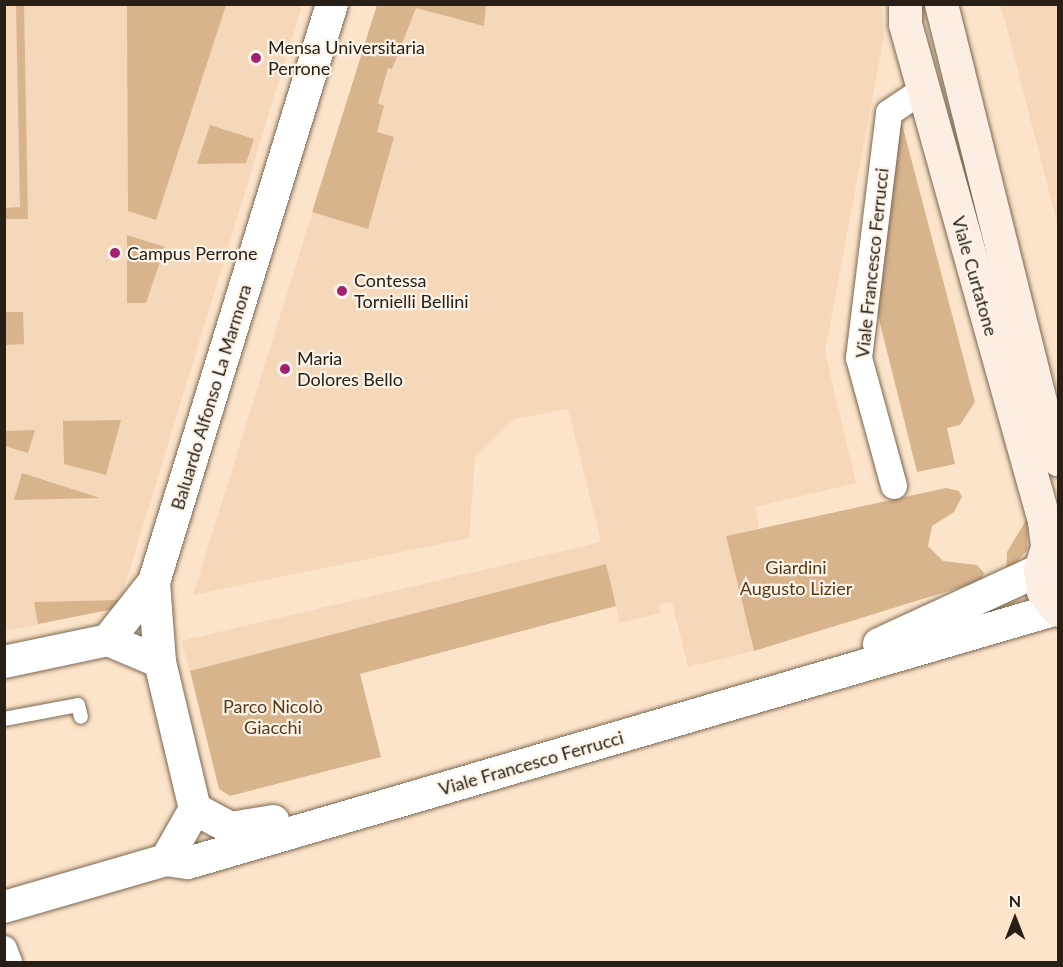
<!DOCTYPE html>
<meta charset="utf-8">
<style>
body{margin:0}
#map{position:relative;width:1063px;height:967px;overflow:hidden;background:#fce4ca;font-family:Lato,sans-serif}
div>[style]{position:absolute}
[style*='--x']{left:calc(var(--x)*1px);top:calc(var(--y)*1px);width:calc(var(--w)*1px);rotate:calc(var(--a)*1deg)}
.built>*{inset:0;background:#f5d7b9}
.green>*{inset:0;background:#d8b48d}
.roads{filter:drop-shadow(0 0 2px #7b6750) drop-shadow(0 0 2px #7b6750)}
.service>*{height:14px;margin:-7px;padding:0 7px;transform-origin:7px;border-radius:7px;background:#fff}
.minor>*{height:26px;margin:-13px;padding:0 13px;transform-origin:13px;border-radius:13px;background:#fff}
.tertiary>*{height:32px;margin:-16px;padding:0 16px;transform-origin:16px;border-radius:16px;background:#fff}
.secondary>*{height:33px;margin:-16.5px;padding:0 16.5px;transform-origin:16.5px;border-radius:16.5px;background:#fdeee3}
.dots>*{width:16px;height:16px;translate:-50% -50%;box-sizing:border-box;border:3px solid #fdf4e9;border-radius:50%}
span{translate:-50% -50%;white-space:nowrap;text-align:center;line-height:1.15;-webkit-text-stroke:4.5px #fdf4e9;paint-order:stroke}
.poi-label{font-size:18px;color:#282016}
.left{translate:0 -50%;text-align:left}
.street-label{font-size:18px;color:#282016}
.park-label{font-size:18px;color:#583a14}
.frame{position:absolute;inset:0;border:6px solid #282016;pointer-events:none}
.north{position:absolute;left:985px;top:889px;width:60px;height:60px;-webkit-text-stroke:4px #fdf4e9;paint-order:stroke;rotate:0deg;font-size:16px;font-weight:700;line-height:24px;text-align:center;color:#282016}
.north::after{content:'';display:block;margin:auto;width:21px;height:27px;background:#282016;clip-path:polygon(50% 0,100% 100%,50% 72%,0 100%)}
</style>
<div id="map">
<div class="built">
<div style="clip-path:polygon(5px 5px,302px 5px,118px 608px,5px 631px)"></div>
<div style="clip-path:polygon(377px 5px,415px 5px,484px 26px,486px 5px,882px 5px,884px 36px,825px 352px,856px 483px,755px 507px,759px 528px,726px 536px,754px 651px,688px 667px,672px 602px,659px 605px,661px 613px,620px 623px,606px 564px,190px 671px,181px 641px,601px 542px,568px 409px,514px 419px,475px 458px,469px 538px,193px 595px)"></div>
<div style="clip-path:polygon(1000px 5px,1058px 5px,1058px 226px,1008px 32px)"></div>
</div>
<div class="green">
<div style="clip-path:polygon(16px 5px,24px 5px,28px 219px,5px 219px,5px 208px,20px 207px)"></div>
<div style="clip-path:polygon(127px 5px,226px 5px,156px 220px,128px 211px)"></div>
<div style="clip-path:polygon(377px 5px,486px 5px,484px 26px,416px 8px,392px 69px,388px 68px,378px 103px,384px 106px,377px 132px,394px 137px,368px 229px,312px 212px)"></div>
<div style="clip-path:polygon(896px 124px,902px 124px,975px 402px,960px 425px,947px 428px,955px 464px,917px 472px,874px 299px)"></div>
<div style="clip-path:polygon(210px 125px,254px 139px,246px 163px,197px 164px)"></div>
<div style="clip-path:polygon(127px 235px,165px 247px,146px 303px,127px 303px)"></div>
<div style="clip-path:polygon(4px 312px,23px 312px,24px 344px,5px 345px)"></div>
<div style="clip-path:polygon(121px 420px,106px 475px,64px 464px,63px 421px)"></div>
<div style="clip-path:polygon(35px 430px,28px 453px,5px 446px,5px 431px)"></div>
<div style="clip-path:polygon(22px 473px,100px 498px,14px 500px)"></div>
<div style="clip-path:polygon(946px 488px,959px 491px,962px 497px,954px 512px,932px 526px,928px 546px,943px 561px,977px 565px,984px 573px,981px 581px,754px 651px,726px 536px)"></div>
<div style="clip-path:polygon(1028px 517px,1027px 550px,1006px 575px,1007px 552px)"></div>
<div style="clip-path:polygon(606px 564px,616px 606px,360px 674px,381px 757px,230px 796px,219px 789px,190px 671px)"></div>
<div style="clip-path:polygon(121px 600px,118px 608px,38px 624px,34px 602px)"></div>
</div>
<div class="roads">
<div class="service">
<div style="--x:4;--y:719;--w:75;--a:-10.7"></div>
<div style="--x:78;--y:705;--w:12;--a:76"></div>
</div>
<div class="minor">
<div style="--x:894;--y:486;--w:133;--a:-105.3"></div>
<div style="--x:859;--y:358;--w:247;--a:-83"></div>
<div style="--x:889;--y:113;--w:41;--a:-34.1"></div>
<div style="--x:4;--y:949;--w:14;--a:69"></div>
</div>
<div class="tertiary">
<div style="--x:108;--y:640;--w:56;--a:22.9"></div>
<div style="--x:879;--y:644;--w:177;--a:-24.7"></div>
<div style="--x:4;--y:662;--w:106;--a:-11.9"></div>
<div style="--x:108;--y:640;--w:74;--a:-51.6"></div>
<div style="--x:195;--y:809;--w:40;--a:28"></div>
<div style="--x:230;--y:828;--w:44;--a:-9.2"></div>
<div style="--x:166;--y:860;--w:59;--a:-60.4"></div>
<div style="--x:195;--y:809;--w:151;--a:-103.4"></div>
<div style="--x:160;--y:662;--w:80;--a:-94.3"></div>
<div style="--x:154;--y:582;--w:605;--a:-72.88"></div>
<div style="--x:4;--y:907;--w:169;--a:-16.2"></div>
<div style="--x:166;--y:860;--w:22;--a:8"></div>
<div style="--x:188;--y:863;--w:905;--a:-16.29"></div>
</div>
<div class="secondary">
<div style="--x:905;--y:4;--w:20;--a:90"></div>
<div style="--x:905;--y:24;--w:516;--a:74.37"></div>
<div style="--x:1044;--y:521;--w:26;--a:83"></div>
<div style="--x:941;--y:4;--w:454;--a:76"></div>
<div style="--x:1051;--y:444;--w:17;--a:65"></div>
<div style="--x:1058;--y:535;--w:16;--a:133"></div>
<div style="--x:1047;--y:547;--w:24;--a:107"></div>
<div style="--x:1040;--y:570;--w:21;--a:82"></div>
<div style="--x:1043;--y:591;--w:24;--a:52"></div>
</div>
</div>
<div class="dots">
<div style="left:256px;top:58px;background:#a3206f"></div>
<div style="left:115px;top:253px;background:#a3206f"></div>
<div style="left:342px;top:291px;background:#a3206f"></div>
<div style="left:285px;top:369px;background:#a3206f"></div>
</div>
<div class="poi-label">
<span class="left" style="left:268px;top:58px">Mensa Universitaria<br>Perrone</span>
<span class="left" style="left:127px;top:253px">Campus Perrone</span>
<span class="left" style="left:354px;top:291px">Contessa<br>Tornielli Bellini</span>
<span class="left" style="left:297px;top:369px">Maria<br>Dolores Bello</span>
</div>
<div class="street-label">
<span style="left:872px;top:263px;rotate:-84deg">Viale Francesco Ferrucci</span>
<span style="left:975px;top:276px;rotate:74deg">Viale Curtatone</span>
<span style="left:211px;top:397px;rotate:-73deg">Baluardo Alfonso La Marmora</span>
<span style="left:531px;top:763px;rotate:-16deg">Viale Francesco Ferrucci</span>
</div>
<div class="park-label">
<span style="left:796px;top:578px">Giardini<br>Augusto Lizier</span>
<span style="left:273px;top:717px">Parco Nicolò<br>Giacchi</span>
</div>
<div class="frame"></div>
<div class="north">N</div>
</div>
